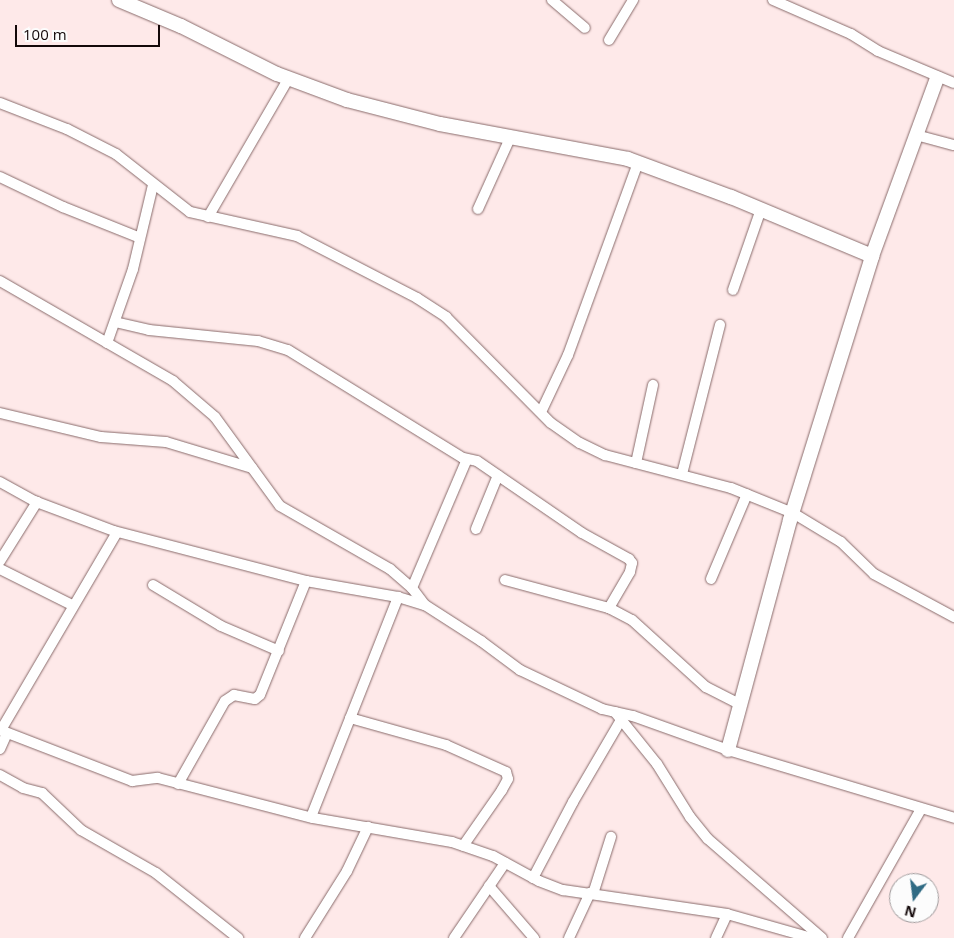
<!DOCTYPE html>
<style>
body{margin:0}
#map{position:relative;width:954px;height:938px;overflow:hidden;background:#fee9e9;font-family:"Open Sans",sans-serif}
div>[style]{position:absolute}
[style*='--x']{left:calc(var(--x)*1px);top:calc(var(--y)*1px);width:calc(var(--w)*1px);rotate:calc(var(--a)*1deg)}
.roads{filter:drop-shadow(0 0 1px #896b6b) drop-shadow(0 0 1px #896b6b)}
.street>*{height:10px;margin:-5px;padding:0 5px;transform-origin:5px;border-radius:5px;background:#fff}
.secondary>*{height:14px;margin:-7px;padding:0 7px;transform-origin:7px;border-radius:7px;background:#fff}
span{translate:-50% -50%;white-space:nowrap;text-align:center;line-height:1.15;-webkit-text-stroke:5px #fcfcfc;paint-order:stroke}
.north{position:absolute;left:889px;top:873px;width:50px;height:50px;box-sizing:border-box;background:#fcfcfc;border:1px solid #9f9a9b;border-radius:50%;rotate:195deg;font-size:14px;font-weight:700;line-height:20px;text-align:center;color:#130809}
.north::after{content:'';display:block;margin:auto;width:18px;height:22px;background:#306b84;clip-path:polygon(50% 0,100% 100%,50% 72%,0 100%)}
.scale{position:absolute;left:15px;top:25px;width:145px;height:22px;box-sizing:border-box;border:2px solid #130809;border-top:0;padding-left:6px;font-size:15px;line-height:18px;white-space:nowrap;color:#130809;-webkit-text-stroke:4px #fcfcfc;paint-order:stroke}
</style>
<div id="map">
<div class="roads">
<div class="street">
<div style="--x:552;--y:0;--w:43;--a:40.3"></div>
<div style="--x:773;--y:0;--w:85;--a:23.6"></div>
<div style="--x:851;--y:34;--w:32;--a:32"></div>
<div style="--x:878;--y:51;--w:82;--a:22.8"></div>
<div style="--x:609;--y:40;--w:47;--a:-59"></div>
<div style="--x:0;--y:103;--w:72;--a:21.2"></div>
<div style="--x:67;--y:129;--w:55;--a:27"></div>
<div style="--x:116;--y:154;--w:94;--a:38.1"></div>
<div style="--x:190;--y:212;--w:110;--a:12.6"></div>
<div style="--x:297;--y:236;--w:135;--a:27.3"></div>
<div style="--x:417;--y:298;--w:35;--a:33"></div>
<div style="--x:446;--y:317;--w:149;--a:45.3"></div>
<div style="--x:551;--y:423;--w:35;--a:35"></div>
<div style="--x:580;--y:443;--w:28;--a:26"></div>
<div style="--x:605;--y:455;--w:130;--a:14.7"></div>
<div style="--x:731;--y:488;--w:67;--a:22"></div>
<div style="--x:793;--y:513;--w:56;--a:31.1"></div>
<div style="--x:841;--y:542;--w:46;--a:44.1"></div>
<div style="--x:874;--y:574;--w:91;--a:28.3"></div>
<div style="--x:916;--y:135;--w:39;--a:15"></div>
<div style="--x:0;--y:177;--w:70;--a:25.5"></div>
<div style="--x:63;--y:207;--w:83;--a:21.9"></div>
<div style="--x:478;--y:209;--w:80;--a:-65.7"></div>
<div style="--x:208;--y:217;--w:161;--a:-59.8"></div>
<div style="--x:0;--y:281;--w:200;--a:30"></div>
<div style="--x:173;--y:381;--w:55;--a:40.6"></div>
<div style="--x:215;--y:417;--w:110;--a:53.9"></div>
<div style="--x:280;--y:506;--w:127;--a:29.8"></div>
<div style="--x:390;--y:569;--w:29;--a:41"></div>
<div style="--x:412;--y:588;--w:21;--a:53"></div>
<div style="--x:733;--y:290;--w:86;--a:-70.9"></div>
<div style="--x:115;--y:322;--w:35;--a:13"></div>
<div style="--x:149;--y:330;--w:110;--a:5.8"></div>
<div style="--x:258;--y:341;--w:31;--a:17"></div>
<div style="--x:288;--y:350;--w:206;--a:31.7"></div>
<div style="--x:463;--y:458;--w:14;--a:12"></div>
<div style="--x:477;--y:461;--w:127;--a:34.4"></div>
<div style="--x:582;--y:533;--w:54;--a:29"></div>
<div style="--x:629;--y:559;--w:5;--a:53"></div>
<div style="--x:632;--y:563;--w:9;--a:103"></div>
<div style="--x:630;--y:572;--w:42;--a:120.3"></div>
<div style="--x:107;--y:343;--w:78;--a:-70.6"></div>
<div style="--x:133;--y:269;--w:86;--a:-76.6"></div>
<div style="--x:541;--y:412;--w:63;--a:-64.7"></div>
<div style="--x:568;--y:355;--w:204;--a:-70"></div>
<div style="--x:0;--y:413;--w:104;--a:13.4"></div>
<div style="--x:101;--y:437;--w:65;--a:4.4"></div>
<div style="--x:166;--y:442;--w:90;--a:16.8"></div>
<div style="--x:636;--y:463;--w:80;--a:-77.7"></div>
<div style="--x:682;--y:474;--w:154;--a:-75.7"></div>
<div style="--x:0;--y:482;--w:39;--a:29"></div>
<div style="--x:34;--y:501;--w:85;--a:20.6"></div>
<div style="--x:114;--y:531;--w:198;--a:14.6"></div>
<div style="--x:306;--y:581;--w:93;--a:9.9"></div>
<div style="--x:398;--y:597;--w:28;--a:17"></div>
<div style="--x:425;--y:605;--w:67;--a:32.7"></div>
<div style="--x:481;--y:641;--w:49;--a:36.6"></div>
<div style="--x:520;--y:670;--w:91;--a:25.4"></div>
<div style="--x:602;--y:709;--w:32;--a:13"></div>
<div style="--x:633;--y:716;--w:101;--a:19.7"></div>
<div style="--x:728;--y:750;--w:236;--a:16.7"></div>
<div style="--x:476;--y:529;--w:58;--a:-67.8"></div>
<div style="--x:0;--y:561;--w:70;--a:-57.9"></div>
<div style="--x:0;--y:569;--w:80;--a:26.6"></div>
<div style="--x:711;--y:579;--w:92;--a:-67"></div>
<div style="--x:505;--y:580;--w:108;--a:15.1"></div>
<div style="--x:609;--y:608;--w:26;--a:28"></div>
<div style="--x:632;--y:620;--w:100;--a:42.2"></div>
<div style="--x:706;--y:687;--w:38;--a:27"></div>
<div style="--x:153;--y:585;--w:79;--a:31.1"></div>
<div style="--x:221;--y:626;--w:63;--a:23.3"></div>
<div style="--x:412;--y:588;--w:140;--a:-66.9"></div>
<div style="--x:615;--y:712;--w:67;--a:51.1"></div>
<div style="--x:657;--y:764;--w:62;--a:58.1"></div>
<div style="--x:690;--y:817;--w:28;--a:51"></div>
<div style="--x:708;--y:839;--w:151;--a:41"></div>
<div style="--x:350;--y:718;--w:100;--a:15.7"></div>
<div style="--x:446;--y:745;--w:66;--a:24.2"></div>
<div style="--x:506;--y:772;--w:7;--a:74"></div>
<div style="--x:508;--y:779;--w:13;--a:119"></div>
<div style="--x:502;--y:790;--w:68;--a:124.9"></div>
<div style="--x:0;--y:730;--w:142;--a:21.1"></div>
<div style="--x:132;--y:781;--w:26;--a:-7"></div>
<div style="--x:158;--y:778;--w:160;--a:14.5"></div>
<div style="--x:313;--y:818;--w:141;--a:9.8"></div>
<div style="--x:452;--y:842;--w:43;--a:18.9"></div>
<div style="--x:493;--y:856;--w:52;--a:28.5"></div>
<div style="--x:539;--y:881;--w:26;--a:21"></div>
<div style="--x:563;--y:890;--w:166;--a:8.3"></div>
<div style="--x:727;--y:914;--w:88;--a:15.8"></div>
<div style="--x:1;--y:730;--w:229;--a:-59.6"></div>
<div style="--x:0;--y:749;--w:17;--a:-66"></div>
<div style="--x:0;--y:775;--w:26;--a:29"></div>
<div style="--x:23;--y:788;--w:20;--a:15"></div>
<div style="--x:42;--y:793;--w:54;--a:43.5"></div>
<div style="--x:81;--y:830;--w:86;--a:29.8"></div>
<div style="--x:156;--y:873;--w:105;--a:38.4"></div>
<div style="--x:178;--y:784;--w:95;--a:-60.5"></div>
<div style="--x:225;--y:701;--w:11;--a:-34"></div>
<div style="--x:234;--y:695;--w:21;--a:11"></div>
<div style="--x:255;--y:699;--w:6;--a:-39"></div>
<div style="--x:260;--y:695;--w:123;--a:-68"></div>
<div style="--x:311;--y:817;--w:237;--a:-68.4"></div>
<div style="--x:533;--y:878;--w:86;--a:-62.2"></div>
<div style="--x:573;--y:802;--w:95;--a:-59.7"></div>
<div style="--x:489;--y:886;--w:69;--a:49.1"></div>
<div style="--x:593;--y:894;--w:60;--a:-72.5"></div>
<div style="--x:305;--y:938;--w:79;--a:-57.9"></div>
<div style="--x:347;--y:871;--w:49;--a:-64.5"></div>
<div style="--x:454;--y:938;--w:91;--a:-55.8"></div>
<div style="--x:569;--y:938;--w:50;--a:-65"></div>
<div style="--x:716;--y:938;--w:26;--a:-65"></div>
<div style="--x:848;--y:938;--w:148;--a:-60.5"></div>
</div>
<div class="secondary">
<div style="--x:119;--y:0;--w:67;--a:22.8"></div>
<div style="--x:181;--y:26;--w:107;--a:26.6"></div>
<div style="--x:277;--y:74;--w:75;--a:20.4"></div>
<div style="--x:347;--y:100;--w:96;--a:14.5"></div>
<div style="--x:440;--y:124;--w:191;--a:10.5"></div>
<div style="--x:628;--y:159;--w:110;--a:20.3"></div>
<div style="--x:731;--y:197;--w:153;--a:22.7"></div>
<div style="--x:728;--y:750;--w:238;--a:-74.9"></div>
<div style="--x:790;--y:520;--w:276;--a:-72.7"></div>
<div style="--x:872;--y:256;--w:189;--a:-69.9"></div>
</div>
</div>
<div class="north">N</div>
<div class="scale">100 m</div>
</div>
